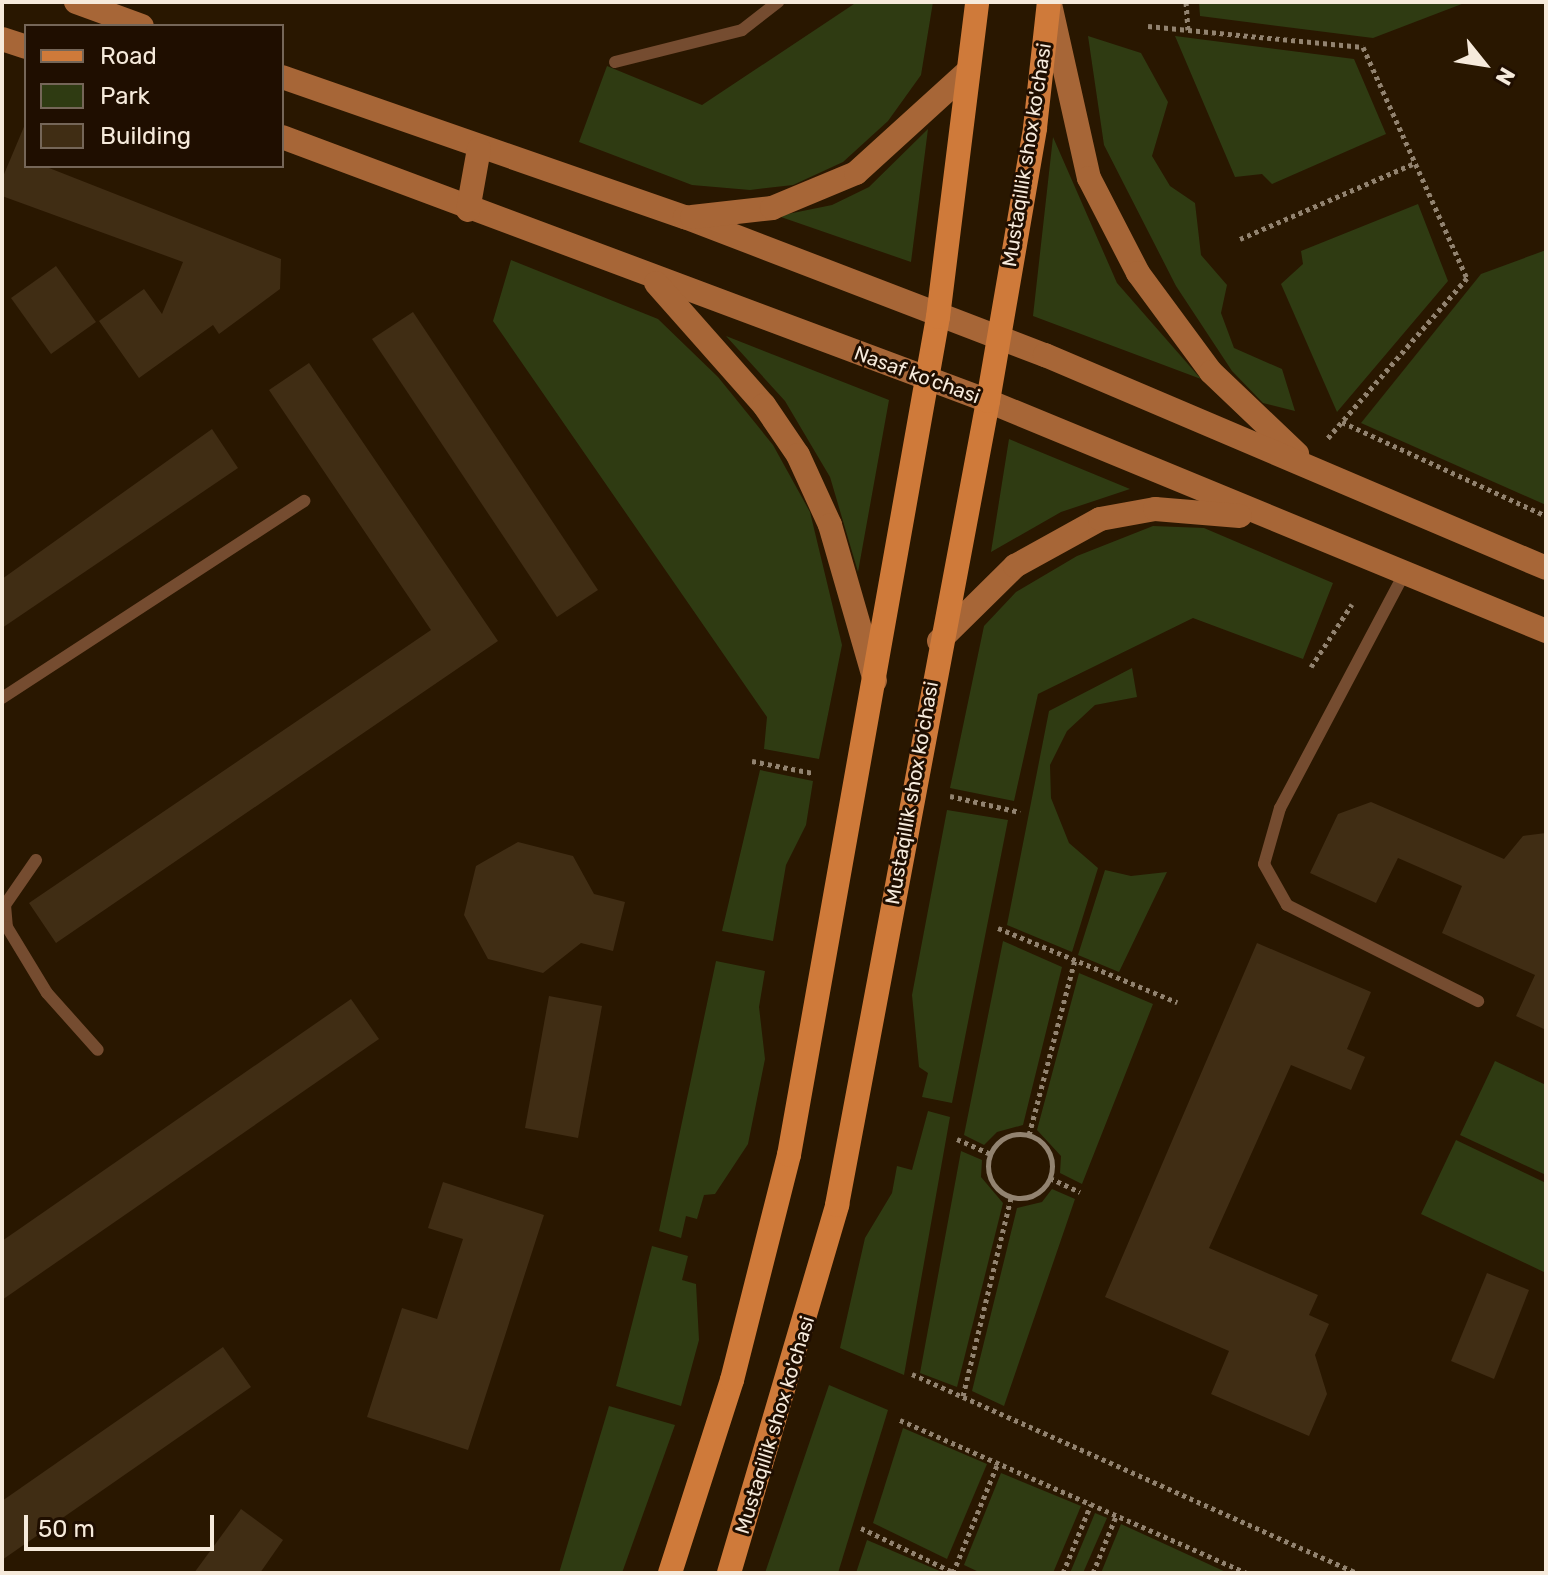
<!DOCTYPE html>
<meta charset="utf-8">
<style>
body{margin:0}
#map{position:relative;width:1548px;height:1575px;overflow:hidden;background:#291700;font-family:Rubik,sans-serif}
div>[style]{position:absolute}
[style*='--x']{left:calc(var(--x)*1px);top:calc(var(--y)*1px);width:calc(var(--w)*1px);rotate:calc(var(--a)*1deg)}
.green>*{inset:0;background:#2f3b12}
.building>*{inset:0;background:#402d14}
.path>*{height:5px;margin-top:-2.5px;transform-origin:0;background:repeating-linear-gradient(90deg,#928370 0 4px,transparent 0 8px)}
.path>.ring{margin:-2.5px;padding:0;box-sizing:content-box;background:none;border:5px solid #928370;border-radius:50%}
.lane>*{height:12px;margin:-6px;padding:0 6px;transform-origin:6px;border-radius:6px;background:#754c30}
.secondary>*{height:24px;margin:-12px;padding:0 12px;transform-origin:12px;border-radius:12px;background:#a76637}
.primary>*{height:24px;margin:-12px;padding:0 12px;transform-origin:12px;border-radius:12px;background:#cf7a3a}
span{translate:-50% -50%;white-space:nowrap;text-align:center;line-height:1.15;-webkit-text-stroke:6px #1f0e00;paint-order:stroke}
.street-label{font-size:20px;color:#f6eadb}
.frame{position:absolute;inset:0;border:4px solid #f6eadb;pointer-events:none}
.legend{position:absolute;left:24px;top:24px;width:260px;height:144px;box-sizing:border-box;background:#1f0e00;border:2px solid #756658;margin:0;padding:10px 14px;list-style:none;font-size:24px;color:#f6eadb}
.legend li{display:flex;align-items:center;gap:16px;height:40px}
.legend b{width:40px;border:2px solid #756658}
.north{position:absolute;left:1444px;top:24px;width:80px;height:80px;-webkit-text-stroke:6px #1f0e00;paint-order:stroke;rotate:120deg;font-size:22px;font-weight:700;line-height:32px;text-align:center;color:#f6eadb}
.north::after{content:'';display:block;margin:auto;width:28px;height:36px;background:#f6eadb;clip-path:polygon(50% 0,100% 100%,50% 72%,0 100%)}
.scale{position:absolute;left:24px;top:1515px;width:190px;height:36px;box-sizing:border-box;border:4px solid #f6eadb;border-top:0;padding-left:10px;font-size:24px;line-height:28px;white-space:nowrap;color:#f6eadb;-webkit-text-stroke:6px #1f0e00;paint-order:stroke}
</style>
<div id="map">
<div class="green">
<div style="clip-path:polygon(857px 2px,933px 2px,921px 75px,888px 121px,843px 162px,793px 185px,750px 190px,692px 185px,579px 142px,607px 66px,702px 105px)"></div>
<div style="clip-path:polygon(1199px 2px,1467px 2px,1373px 38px,1200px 16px)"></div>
<div style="clip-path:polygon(1088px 36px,1141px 53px,1168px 102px,1152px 156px,1170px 186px,1195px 203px,1201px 255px,1227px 285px,1221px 313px,1234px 348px,1282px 369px,1295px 411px,1263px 403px,1232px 371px,1176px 286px,1104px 145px)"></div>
<div style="clip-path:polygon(1175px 36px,1354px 59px,1386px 134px,1272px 184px,1262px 174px,1235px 177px)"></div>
<div style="clip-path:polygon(928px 129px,911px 262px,778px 216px,832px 205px,869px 187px)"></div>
<div style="clip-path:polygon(1053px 137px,1117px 283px,1201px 379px,1033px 316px)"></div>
<div style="clip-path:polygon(1418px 204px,1448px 281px,1337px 412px,1281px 284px,1303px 264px,1301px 251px)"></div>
<div style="clip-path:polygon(1546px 250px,1546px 505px,1361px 423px,1481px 274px)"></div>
<div style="clip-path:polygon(511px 260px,658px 319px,718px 377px,773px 445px,810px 512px,842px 645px,819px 759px,764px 749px,767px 717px,493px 321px)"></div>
<div style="clip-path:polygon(726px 336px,889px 400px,858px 572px,830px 477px,785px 401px)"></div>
<div style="clip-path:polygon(1009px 439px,1130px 489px,1061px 512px,991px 552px)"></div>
<div style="clip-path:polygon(1153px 526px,1204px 528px,1333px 583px,1303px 659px,1193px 618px,1038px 694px,1014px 801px,950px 788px,984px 626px,1016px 592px,1077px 556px)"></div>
<div style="clip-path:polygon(1132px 668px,1137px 697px,1095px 705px,1067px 731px,1050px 765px,1051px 798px,1069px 843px,1098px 868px,1072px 952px,1007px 925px,1049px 711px)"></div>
<div style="clip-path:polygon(760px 770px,813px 781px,806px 825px,786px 865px,773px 941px,722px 931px)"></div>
<div style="clip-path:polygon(947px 810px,1008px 820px,952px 1103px,922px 1097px,928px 1073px,919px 1067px,912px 995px)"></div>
<div style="clip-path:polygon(1105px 870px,1131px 876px,1167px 872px,1119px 972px,1078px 955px)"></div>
<div style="clip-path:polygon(1003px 941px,1062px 967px,1023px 1125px,997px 1132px,984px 1145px,964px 1135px)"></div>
<div style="clip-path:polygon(716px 961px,765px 971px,759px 1007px,765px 1059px,748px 1144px,715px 1194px,704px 1195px,697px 1219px,686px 1216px,681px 1238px,659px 1231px)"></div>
<div style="clip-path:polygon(1079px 973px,1153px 1004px,1082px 1184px,1060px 1173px,1061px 1156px,1037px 1130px)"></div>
<div style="clip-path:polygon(1495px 1061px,1546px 1085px,1546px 1175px,1460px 1135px)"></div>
<div style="clip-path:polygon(928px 1111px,950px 1117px,904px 1375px,840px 1348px,865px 1238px,892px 1193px,897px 1166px,912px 1170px)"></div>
<div style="clip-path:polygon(1456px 1140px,1546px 1183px,1546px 1273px,1421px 1214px)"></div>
<div style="clip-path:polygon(961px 1151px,982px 1160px,981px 1177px,1003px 1203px,957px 1387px,920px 1373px)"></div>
<div style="clip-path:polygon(1052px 1189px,1075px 1199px,1004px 1406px,972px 1391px,1017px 1208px,1042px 1202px)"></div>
<div style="clip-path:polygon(652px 1246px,688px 1256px,682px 1280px,696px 1284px,699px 1340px,681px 1406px,616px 1386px)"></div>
<div style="clip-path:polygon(829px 1385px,888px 1410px,838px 1573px,765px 1573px)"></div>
<div style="clip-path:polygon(609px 1406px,675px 1425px,622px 1573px,559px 1573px)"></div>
<div style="clip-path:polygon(903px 1428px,987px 1464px,947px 1559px,873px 1523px)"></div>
<div style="clip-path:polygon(1001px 1473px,1081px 1506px,1053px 1573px,981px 1573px,964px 1565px)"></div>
<div style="clip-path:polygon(1095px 1513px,1107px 1518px,1083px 1573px,1070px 1573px)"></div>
<div style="clip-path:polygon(1121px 1524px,1228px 1573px,1101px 1573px)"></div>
<div style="clip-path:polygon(867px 1540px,942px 1572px,942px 1573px,856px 1573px)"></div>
</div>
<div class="building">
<div style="clip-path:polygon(26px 122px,26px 166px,44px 166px,281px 259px,280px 289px,219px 334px,213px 325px,139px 378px,99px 321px,144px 289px,162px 314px,183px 262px,2px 196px,2px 179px)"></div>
<div style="clip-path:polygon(56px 266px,96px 322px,51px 354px,11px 298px)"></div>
<div style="clip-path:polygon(413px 312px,598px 590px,557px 617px,372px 339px)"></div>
<div style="clip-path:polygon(309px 363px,498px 641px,56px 943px,29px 903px,431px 630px,269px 390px)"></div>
<div style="clip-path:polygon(212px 429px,238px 468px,2px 628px,2px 579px)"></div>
<div style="clip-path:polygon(1371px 802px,1504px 859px,1523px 836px,1546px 833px,1546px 1030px,1516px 1016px,1535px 975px,1442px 933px,1462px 886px,1398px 858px,1376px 903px,1310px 873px,1338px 814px)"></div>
<div style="clip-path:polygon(518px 842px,573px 856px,594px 894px,625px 902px,613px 951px,581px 943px,543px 973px,488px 959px,464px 915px,476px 866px)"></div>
<div style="clip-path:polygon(1257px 943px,1371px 992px,1347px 1049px,1365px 1057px,1351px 1090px,1291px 1065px,1209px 1248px,1318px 1295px,1309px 1315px,1329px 1324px,1315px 1355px,1327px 1394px,1309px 1436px,1211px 1394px,1229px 1351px,1105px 1297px)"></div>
<div style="clip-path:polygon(549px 996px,602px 1006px,578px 1138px,525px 1128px)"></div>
<div style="clip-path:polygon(351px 999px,379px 1039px,2px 1300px,2px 1241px)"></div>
<div style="clip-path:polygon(443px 1182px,544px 1215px,468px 1450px,367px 1417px,402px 1308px,437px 1319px,463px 1239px,428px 1228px)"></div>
<div style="clip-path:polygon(1487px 1273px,1529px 1290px,1494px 1379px,1451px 1361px)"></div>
<div style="clip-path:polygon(223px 1347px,251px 1387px,2px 1560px,2px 1501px)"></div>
<div style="clip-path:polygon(241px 1509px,283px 1540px,260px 1573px,194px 1573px)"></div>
</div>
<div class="path">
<div style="--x:1186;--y:2;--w:28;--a:86"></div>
<div style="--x:1148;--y:26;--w:216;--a:5.6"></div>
<div style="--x:1363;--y:47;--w:253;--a:65.8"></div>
<div style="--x:1467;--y:278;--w:213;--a:131"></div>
<div style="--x:1240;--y:239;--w:191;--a:-23.5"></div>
<div style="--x:1342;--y:422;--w:225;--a:24.7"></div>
<div style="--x:1311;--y:667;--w:75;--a:-56.9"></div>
<div style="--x:752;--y:761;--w:62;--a:11.1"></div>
<div style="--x:950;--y:796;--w:72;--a:12.9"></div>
<div style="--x:998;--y:928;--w:194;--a:22.5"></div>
<div class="ring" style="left:988px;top:1134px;width:59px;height:59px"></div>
<div style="--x:1029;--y:1135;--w:181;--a:-75.3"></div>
<div style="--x:957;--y:1139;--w:36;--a:24"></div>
<div style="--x:1050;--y:1178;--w:33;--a:25"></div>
<div style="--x:912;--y:1374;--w:487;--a:24.1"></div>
<div style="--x:963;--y:1396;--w:204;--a:-76.4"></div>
<div style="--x:900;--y:1420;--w:379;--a:23.8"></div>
<div style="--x:861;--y:1528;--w:104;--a:25.6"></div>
<div style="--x:953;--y:1573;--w:119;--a:-67.8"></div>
<div style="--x:1063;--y:1573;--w:74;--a:-67.9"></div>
<div style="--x:1093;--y:1573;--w:61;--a:-68"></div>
</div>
<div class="lane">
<div style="--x:615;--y:62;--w:131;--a:-14.1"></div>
<div style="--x:742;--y:30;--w:46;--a:-37.9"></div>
<div style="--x:1404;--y:574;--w:265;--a:117.9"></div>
<div style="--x:1280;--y:808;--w:58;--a:105.9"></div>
<div style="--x:1264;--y:864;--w:47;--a:60.7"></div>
<div style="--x:1287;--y:905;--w:214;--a:26.7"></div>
<div style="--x:2;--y:698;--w:361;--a:-33.1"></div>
<div style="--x:36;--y:860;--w:55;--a:124.6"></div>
<div style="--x:5;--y:905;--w:22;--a:85"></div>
<div style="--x:7;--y:927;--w:77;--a:58.8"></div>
<div style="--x:47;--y:993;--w:76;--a:48.2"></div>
</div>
<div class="secondary">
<div style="--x:76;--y:2;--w:70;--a:20"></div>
<div style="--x:1050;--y:4;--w:178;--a:77.4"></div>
<div style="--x:1089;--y:178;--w:107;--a:62.7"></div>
<div style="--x:1138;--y:273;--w:123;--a:53.6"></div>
<div style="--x:1211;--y:372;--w:119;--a:43.6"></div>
<div style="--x:2;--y:39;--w:25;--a:18"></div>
<div style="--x:282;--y:77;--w:427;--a:19.2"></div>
<div style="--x:685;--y:217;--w:386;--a:21"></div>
<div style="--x:1045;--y:355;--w:544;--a:23.03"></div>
<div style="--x:282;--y:137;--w:754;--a:20.5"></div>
<div style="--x:988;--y:401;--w:604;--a:22.4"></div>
<div style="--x:468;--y:210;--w:62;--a:-79.8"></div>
<div style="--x:692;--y:217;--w:81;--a:-6.4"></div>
<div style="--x:772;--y:208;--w:91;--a:-22.6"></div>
<div style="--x:856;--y:173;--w:150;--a:-42.3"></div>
<div style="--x:656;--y:283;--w:163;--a:48.5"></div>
<div style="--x:764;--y:405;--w:60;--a:55.8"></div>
<div style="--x:798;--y:455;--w:77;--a:65.4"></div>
<div style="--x:830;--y:525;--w:162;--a:73.9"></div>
<div style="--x:939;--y:641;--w:107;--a:-44.6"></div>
<div style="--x:1015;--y:566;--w:97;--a:-28.9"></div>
<div style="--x:1100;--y:519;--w:56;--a:-10.3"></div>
<div style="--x:1155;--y:509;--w:85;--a:4.7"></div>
</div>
<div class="primary">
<div style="--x:670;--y:1573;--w:203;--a:-72.2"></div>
<div style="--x:732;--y:1380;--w:232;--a:-75.8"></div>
<div style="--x:789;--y:1155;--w:851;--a:-79.92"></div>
<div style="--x:938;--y:317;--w:317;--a:-82.9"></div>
<div style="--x:729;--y:1573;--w:384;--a:-73.6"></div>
<div style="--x:837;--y:1205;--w:818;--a:-79.36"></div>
<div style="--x:988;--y:401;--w:277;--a:-80.2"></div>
<div style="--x:1035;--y:128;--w:127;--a:-83.7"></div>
</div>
<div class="street-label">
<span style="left:1027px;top:155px;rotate:-81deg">Mustaqillik shox ko'chasi</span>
<span style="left:917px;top:375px;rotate:20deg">Nasaf ko‘chasi</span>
<span style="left:912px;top:793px;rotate:-80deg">Mustaqillik shox ko'chasi</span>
<span style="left:775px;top:1425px;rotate:-73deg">Mustaqillik shox ko'chasi</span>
</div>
<div class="frame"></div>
<ul class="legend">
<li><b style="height:10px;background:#cf7a3a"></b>Road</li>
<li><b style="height:22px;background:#2f3b12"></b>Park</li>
<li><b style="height:22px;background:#402d14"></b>Building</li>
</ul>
<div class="north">N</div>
<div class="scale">50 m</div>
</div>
